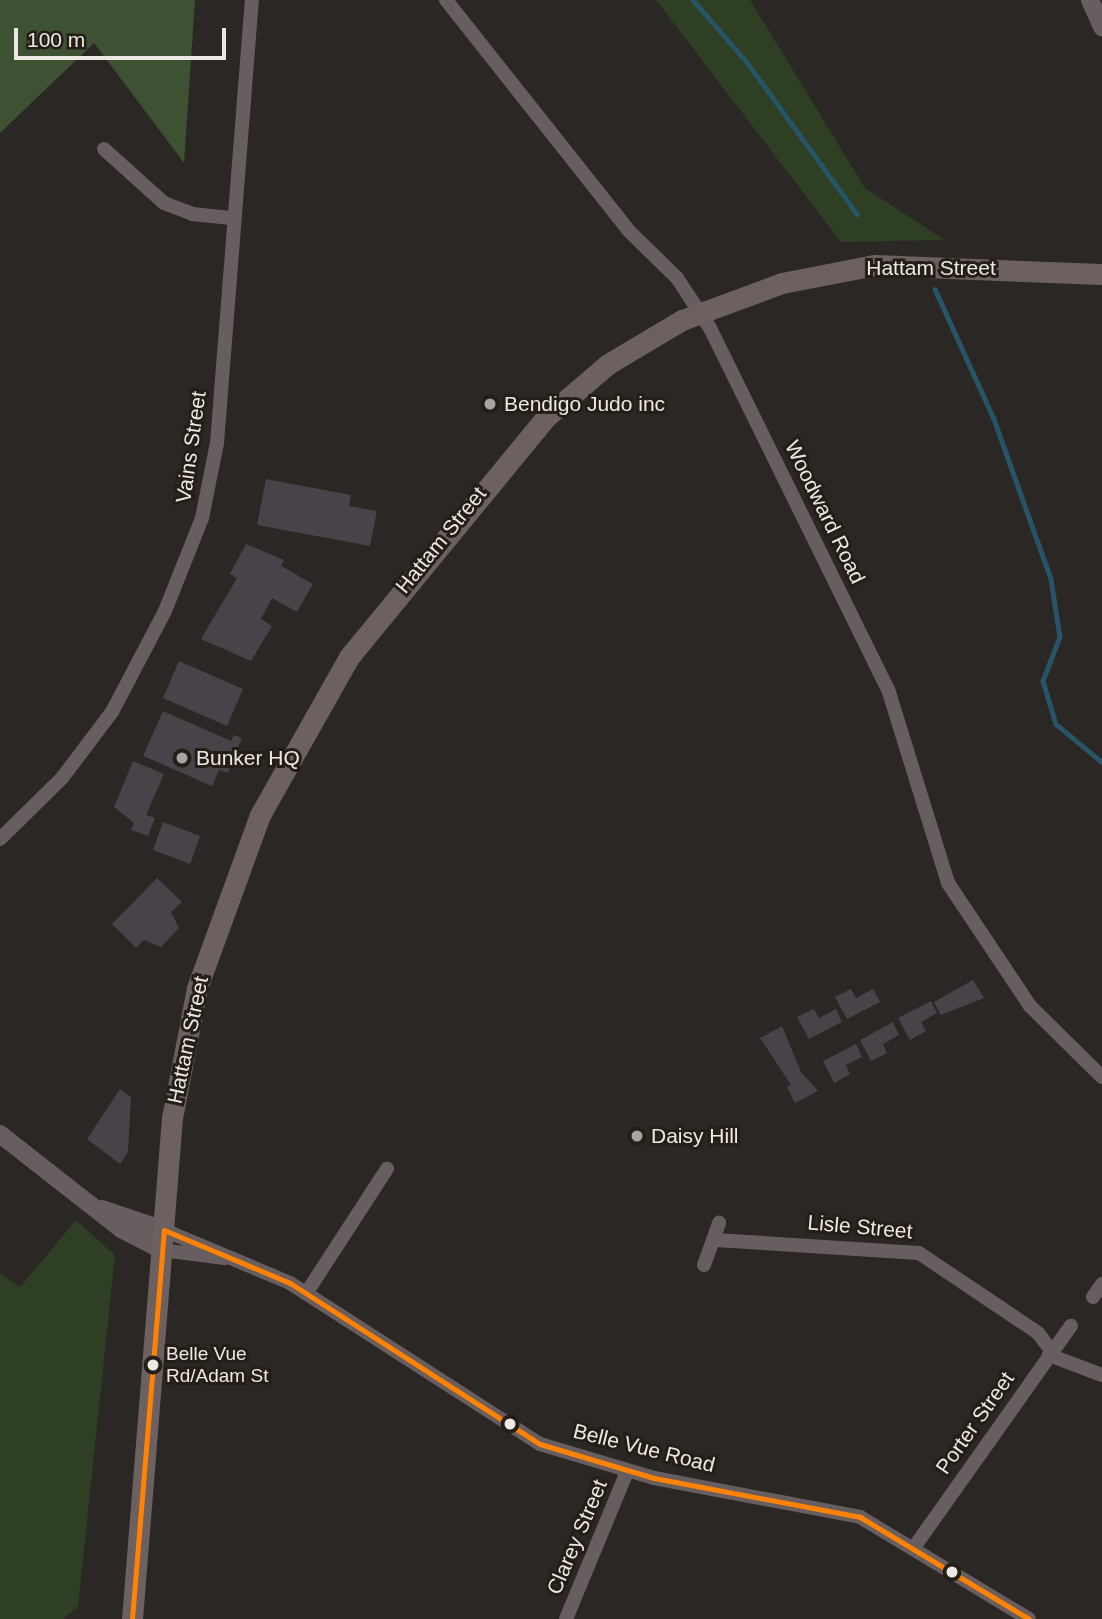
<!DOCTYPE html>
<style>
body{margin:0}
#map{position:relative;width:1102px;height:1619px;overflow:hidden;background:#2a2724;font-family:Arial,sans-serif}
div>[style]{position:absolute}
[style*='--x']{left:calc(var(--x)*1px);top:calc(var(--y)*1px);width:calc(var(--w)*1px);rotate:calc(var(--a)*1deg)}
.green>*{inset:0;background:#2e3f24}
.forest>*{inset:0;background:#3e5132}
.stream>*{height:4.5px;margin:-2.25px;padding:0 2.25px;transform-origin:2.25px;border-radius:2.25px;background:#275466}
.building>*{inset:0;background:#484348}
.minor>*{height:14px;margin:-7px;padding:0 7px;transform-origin:7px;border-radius:7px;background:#695e5f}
.tertiary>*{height:18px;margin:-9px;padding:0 9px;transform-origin:9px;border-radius:9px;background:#695e5f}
.secondary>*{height:21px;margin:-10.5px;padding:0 10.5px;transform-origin:10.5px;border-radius:10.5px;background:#6c6060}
.bus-1>*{height:5px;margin:-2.5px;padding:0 2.5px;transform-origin:2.5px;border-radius:2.5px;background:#ff8200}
.dots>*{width:19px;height:19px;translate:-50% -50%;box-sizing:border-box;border:4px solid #241e17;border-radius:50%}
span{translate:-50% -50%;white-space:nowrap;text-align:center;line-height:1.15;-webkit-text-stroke:6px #241e17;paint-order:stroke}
.bus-label{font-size:19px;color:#ede8e4}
.left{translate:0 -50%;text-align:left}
.street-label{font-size:21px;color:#ede8e4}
.poi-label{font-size:21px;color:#ede8e4}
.scale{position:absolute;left:14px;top:28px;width:212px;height:32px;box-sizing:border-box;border:4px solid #ede8e4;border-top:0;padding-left:9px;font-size:21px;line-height:24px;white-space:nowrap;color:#ede8e4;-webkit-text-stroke:5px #241e17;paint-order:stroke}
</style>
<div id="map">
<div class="green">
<div style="clip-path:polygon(656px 0,750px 0,865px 188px,945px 240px,841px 242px)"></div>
<div style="clip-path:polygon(76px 1220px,115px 1255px,78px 1607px,63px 1619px,0 1619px,0 1273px,20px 1287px)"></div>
</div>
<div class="forest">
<div style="clip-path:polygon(0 0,195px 0,184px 163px,94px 43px,0 133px)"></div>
</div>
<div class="stream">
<div style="--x:693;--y:0;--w:81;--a:49"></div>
<div style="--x:746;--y:61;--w:189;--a:54"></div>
<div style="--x:935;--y:289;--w:143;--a:65.6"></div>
<div style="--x:994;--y:419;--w:170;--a:70.4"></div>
<div style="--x:1051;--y:579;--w:59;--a:81.2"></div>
<div style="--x:1060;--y:637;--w:47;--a:111.1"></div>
<div style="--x:1043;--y:681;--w:45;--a:73.2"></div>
<div style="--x:1056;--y:724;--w:60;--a:39.6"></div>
</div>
<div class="building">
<div style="clip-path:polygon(266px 479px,351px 495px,349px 506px,377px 511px,370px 546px,257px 525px)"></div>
<div style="clip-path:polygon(246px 544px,284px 560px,281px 566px,313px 584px,297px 612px,272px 598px,261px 619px,272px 626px,251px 661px,201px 639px,237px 578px,230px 574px)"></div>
<div style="clip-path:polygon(179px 661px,243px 689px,227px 726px,163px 698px)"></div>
<div style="clip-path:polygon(163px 711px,231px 741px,234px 735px,242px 738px,233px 759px,225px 757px,233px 760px,228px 773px,219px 770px,212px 786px,143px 756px)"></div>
<div style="clip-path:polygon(133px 761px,164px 774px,146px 815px,155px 818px,148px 836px,131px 830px,134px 823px,114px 807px)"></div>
<div style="clip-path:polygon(163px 822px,200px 836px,190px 864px,153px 850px)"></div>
<div style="clip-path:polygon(157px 878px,182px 902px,171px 912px,179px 928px,161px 947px,144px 940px,136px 948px,112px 924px)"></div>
<div style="clip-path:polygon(973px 980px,984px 998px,941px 1015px,934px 1002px)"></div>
<div style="clip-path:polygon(851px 989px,856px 998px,873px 989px,880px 1002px,847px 1019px,835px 997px)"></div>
<div style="clip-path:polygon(931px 1001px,937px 1013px,921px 1022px,926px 1031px,910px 1040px,898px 1018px)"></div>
<div style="clip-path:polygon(814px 1009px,819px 1018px,836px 1009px,842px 1022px,809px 1039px,797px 1017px)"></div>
<div style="clip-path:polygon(893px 1022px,899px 1035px,883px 1044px,887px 1053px,871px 1061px,860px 1040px)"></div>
<div style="clip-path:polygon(782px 1026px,801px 1072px,818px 1091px,795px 1103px,787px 1087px,791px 1085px,760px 1038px)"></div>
<div style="clip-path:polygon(856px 1044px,862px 1057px,846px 1065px,850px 1074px,834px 1083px,823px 1061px)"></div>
<div style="clip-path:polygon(120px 1089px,131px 1097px,128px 1152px,120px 1164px,87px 1139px)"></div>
</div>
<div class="minor">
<div style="--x:446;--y:0;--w:293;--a:51.6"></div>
<div style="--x:628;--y:230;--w:69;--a:44.4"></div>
<div style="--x:677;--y:278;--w:60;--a:56.6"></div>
<div style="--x:710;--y:328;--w:402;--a:63.8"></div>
<div style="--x:888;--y:689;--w:203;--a:72.8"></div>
<div style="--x:948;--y:883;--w:148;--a:56.3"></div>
<div style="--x:1030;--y:1006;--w:101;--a:44.6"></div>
<div style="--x:104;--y:149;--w:81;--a:42"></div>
<div style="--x:164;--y:203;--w:30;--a:21"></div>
<div style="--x:192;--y:214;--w:39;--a:6"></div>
<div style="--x:0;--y:839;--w:87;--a:-44.5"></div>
<div style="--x:62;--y:778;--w:83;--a:-52.9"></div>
<div style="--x:112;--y:712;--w:114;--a:-62.3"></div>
<div style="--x:165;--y:611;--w:100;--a:-68.3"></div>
<div style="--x:202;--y:518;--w:76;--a:-78.7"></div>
<div style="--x:217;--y:443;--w:444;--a:-85.5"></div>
<div style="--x:164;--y:1230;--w:137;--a:22.8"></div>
<div style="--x:290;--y:1283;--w:297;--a:32.8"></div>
<div style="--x:540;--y:1444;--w:119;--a:16.6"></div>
<div style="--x:654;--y:1478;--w:210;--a:10.7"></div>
<div style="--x:860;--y:1517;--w:197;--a:31.1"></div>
<div style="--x:716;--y:1240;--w:203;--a:3.7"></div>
<div style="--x:919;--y:1253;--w:143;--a:33.9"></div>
<div style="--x:1038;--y:1333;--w:21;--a:53"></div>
<div style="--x:162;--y:1250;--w:63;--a:7.4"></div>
<div style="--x:704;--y:1265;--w:45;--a:-70.3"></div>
<div style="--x:307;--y:1292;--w:147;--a:-57"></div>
<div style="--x:1093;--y:1297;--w:16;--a:-55"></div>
<div style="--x:1049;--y:1355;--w:57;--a:20.7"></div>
<div style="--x:915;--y:1546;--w:270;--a:-54.7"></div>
<div style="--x:566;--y:1619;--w:159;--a:-67.5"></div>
</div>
<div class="tertiary">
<div style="--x:1090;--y:0;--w:30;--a:66"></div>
<div style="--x:0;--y:1134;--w:154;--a:38.1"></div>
<div style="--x:121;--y:1229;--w:46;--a:27.1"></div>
<div style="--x:102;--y:1209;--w:65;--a:18.7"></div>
</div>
<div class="secondary">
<div style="--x:132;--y:1619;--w:503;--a:-85.44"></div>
<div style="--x:172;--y:1118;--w:132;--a:-79.1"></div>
<div style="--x:197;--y:988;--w:184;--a:-70"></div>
<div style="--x:260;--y:815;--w:181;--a:-60.6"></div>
<div style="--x:349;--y:657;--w:309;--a:-50.6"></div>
<div style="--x:545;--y:418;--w:83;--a:-40.6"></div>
<div style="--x:608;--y:364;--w:86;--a:-30.7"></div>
<div style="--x:682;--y:320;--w:107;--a:-20.3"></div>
<div style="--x:782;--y:283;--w:95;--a:-11"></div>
<div style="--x:875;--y:265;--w:227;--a:2.3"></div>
</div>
<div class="bus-1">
<div style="--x:132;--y:1619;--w:390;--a:-85.3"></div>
<div style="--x:164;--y:1230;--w:137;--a:22.8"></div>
<div style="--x:290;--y:1283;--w:297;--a:32.8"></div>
<div style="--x:540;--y:1444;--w:119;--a:16.6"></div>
<div style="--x:654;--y:1478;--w:210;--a:10.7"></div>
<div style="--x:860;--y:1517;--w:197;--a:31.1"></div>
</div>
<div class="dots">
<div style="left:490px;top:404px;background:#a9a4a1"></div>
<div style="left:182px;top:758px;background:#a9a4a1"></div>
<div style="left:637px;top:1136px;background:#a9a4a1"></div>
<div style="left:153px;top:1365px;background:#ede8e4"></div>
<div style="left:510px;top:1424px;background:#ede8e4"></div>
<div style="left:952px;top:1572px;background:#ede8e4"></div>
</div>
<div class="bus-label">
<span class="left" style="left:166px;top:1365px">Belle Vue<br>Rd/Adam St</span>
</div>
<div class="street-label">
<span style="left:931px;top:268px">Hattam Street</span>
<span style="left:191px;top:447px;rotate:-82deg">Vains Street</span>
<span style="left:825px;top:512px;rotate:64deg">Woodward Road</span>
<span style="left:441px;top:540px;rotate:-51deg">Hattam Street</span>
<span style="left:188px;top:1040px;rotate:-78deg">Hattam Street</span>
<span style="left:860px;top:1227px;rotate:5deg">Lisle Street</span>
<span style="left:975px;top:1423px;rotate:-55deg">Porter Street</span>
<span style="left:644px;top:1448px;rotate:14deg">Belle Vue Road</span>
<span style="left:577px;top:1537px;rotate:-67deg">Clarey Street</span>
</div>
<div class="poi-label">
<span class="left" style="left:504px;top:404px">Bendigo Judo inc</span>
<span class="left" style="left:196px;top:758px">Bunker HQ</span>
<span class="left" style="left:651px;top:1136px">Daisy Hill</span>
</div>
<div class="scale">100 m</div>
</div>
